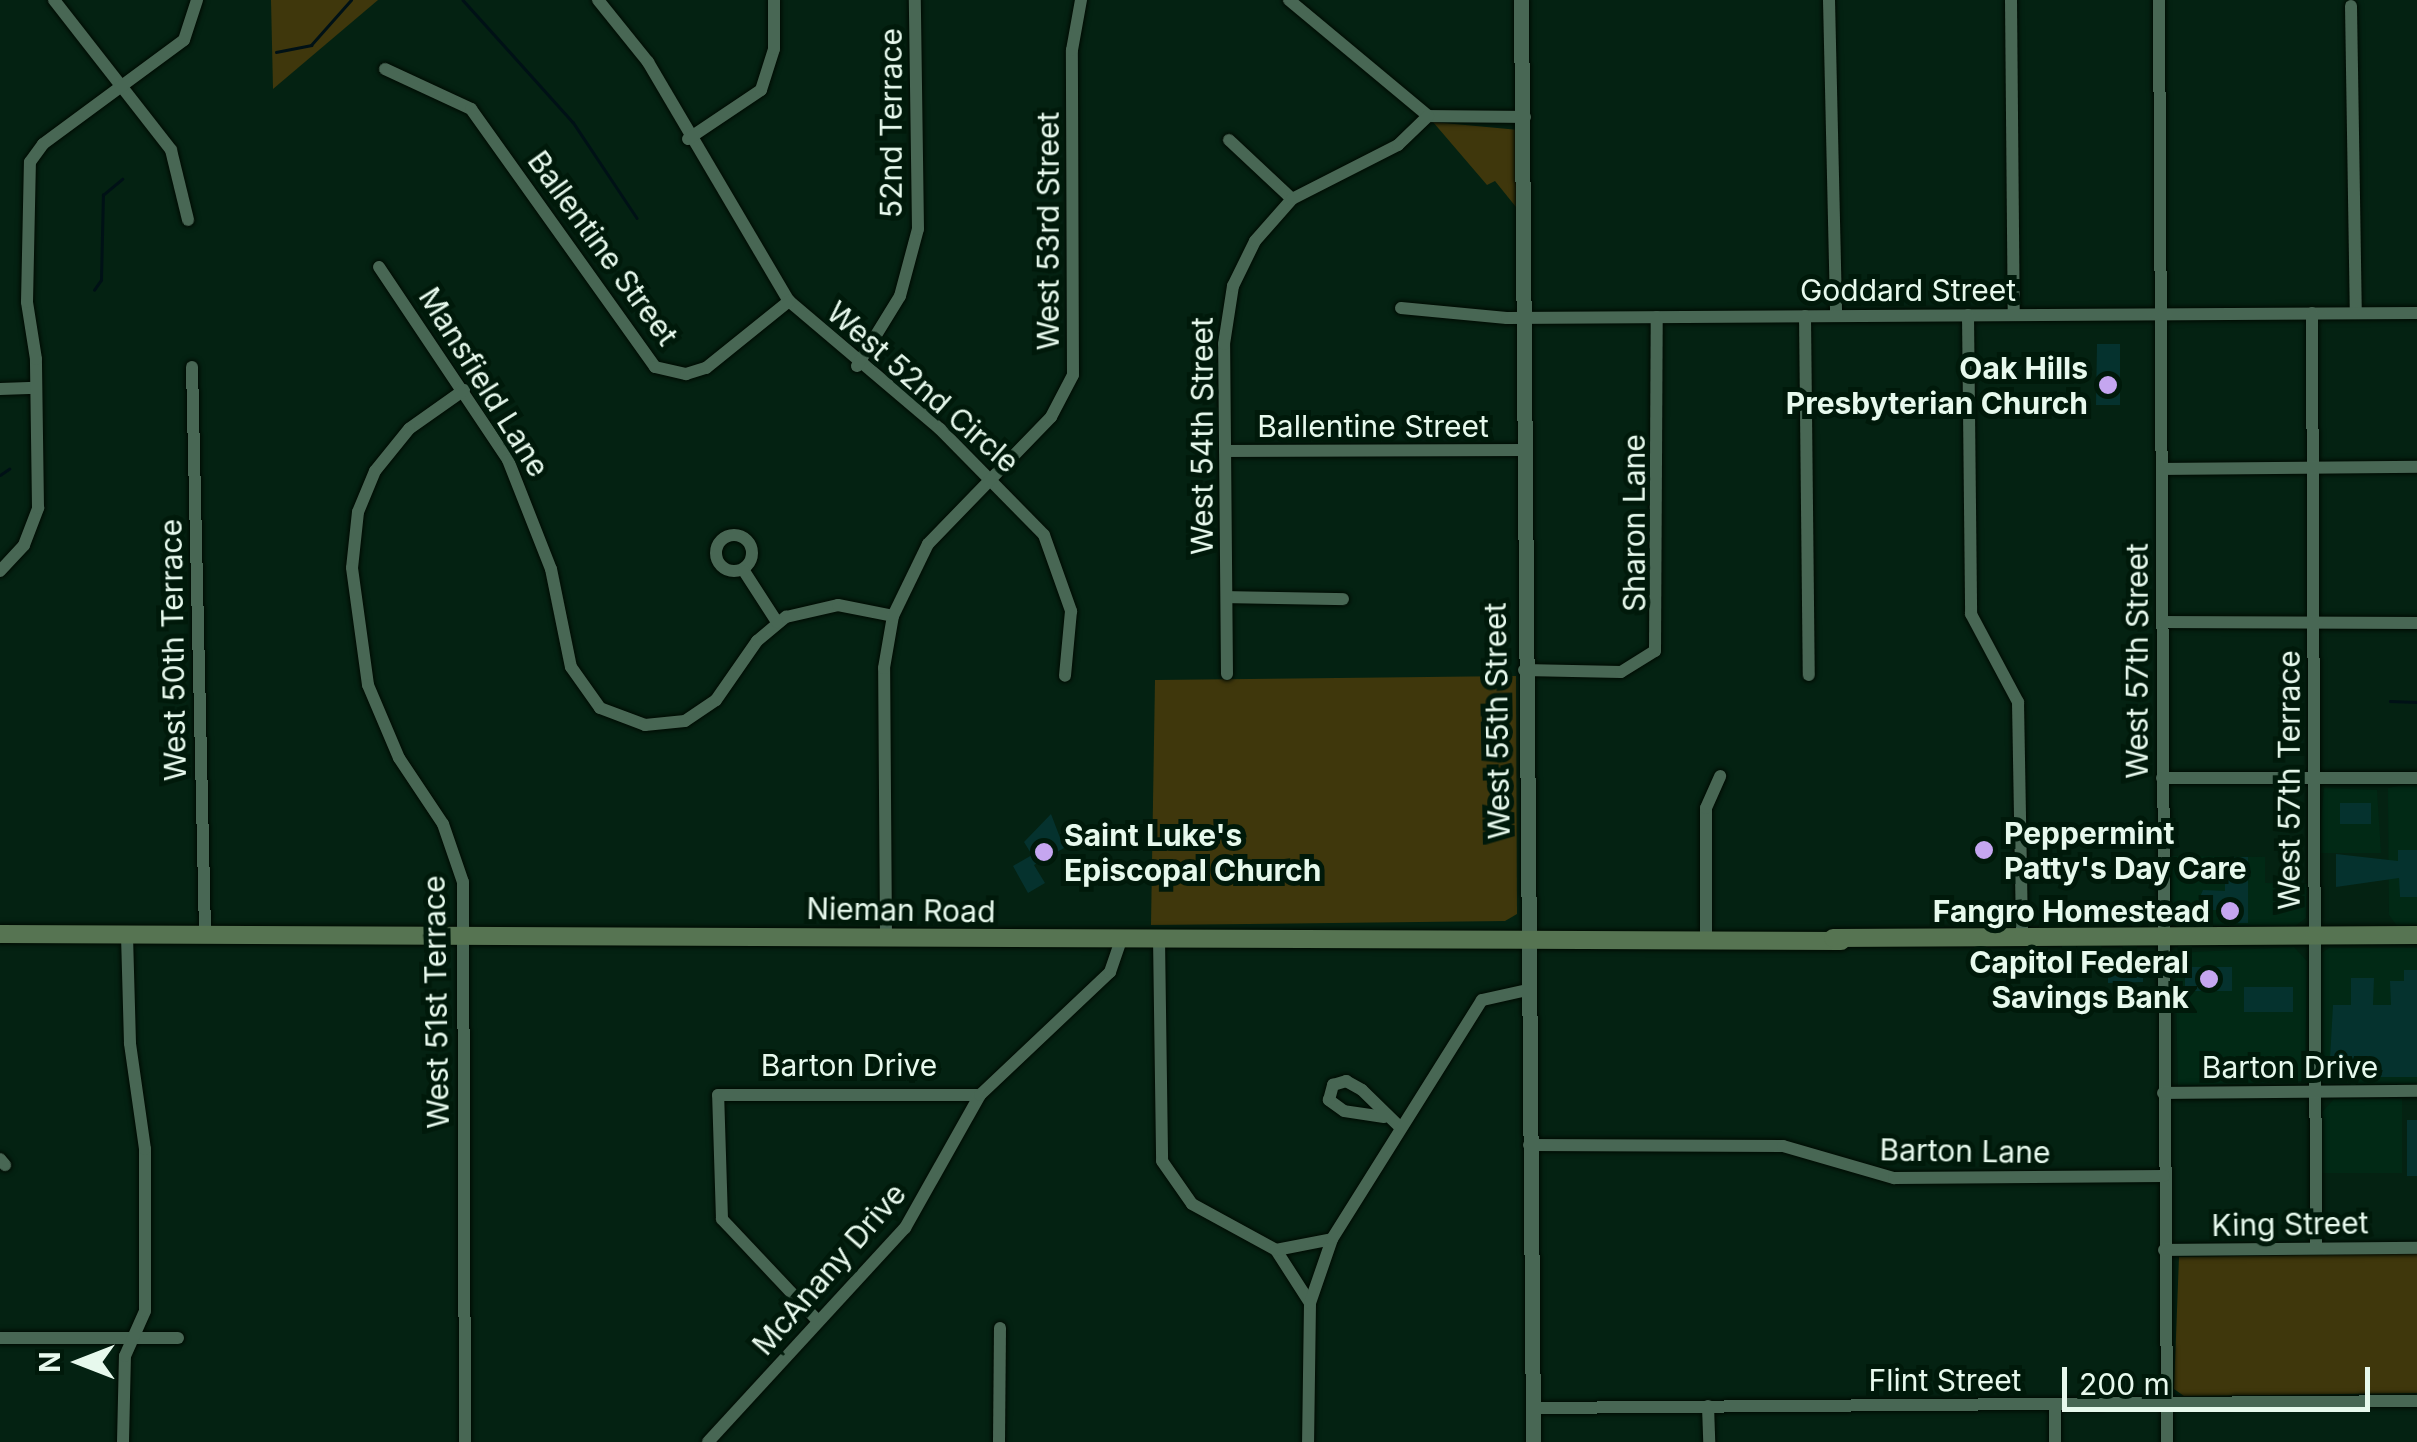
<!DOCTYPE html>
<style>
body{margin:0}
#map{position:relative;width:2417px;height:1442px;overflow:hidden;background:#042212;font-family:Inter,sans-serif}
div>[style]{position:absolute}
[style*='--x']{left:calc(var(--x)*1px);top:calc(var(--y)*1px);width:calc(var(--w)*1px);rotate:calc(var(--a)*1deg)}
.built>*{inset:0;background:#012915}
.green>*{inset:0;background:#3f370c}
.stream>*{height:2.5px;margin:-1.25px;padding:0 1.25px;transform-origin:1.25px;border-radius:1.25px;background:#001116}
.building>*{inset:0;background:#05322e}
.roads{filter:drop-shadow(0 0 2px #000a02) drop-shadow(0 0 2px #000a02)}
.minor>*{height:12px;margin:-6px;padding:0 6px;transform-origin:6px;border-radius:6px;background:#486754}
.minor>.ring{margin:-6px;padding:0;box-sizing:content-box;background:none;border:12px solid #486754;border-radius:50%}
.tertiary>*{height:15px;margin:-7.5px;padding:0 7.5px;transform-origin:7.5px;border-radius:7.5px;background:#486754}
.secondary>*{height:18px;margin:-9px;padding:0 9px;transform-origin:9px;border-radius:9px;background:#567452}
.dots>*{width:28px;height:28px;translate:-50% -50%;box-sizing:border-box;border:5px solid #00190a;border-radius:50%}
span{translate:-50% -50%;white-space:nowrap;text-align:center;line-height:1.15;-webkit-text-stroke:10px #00190a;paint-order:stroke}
.street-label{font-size:30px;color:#e7f9ed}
.poi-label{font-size:30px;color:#e7f9ed;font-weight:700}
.right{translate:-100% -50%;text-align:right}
.left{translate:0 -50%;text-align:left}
.north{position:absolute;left:30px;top:1312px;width:100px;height:100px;-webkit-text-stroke:8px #00190a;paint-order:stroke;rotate:270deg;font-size:28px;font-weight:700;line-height:40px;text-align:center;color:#e7f9ed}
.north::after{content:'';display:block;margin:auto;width:35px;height:45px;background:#e7f9ed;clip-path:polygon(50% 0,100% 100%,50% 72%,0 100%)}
.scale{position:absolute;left:2062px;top:1367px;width:308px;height:45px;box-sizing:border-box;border:5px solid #e7f9ed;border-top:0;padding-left:12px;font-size:30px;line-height:35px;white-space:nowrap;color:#e7f9ed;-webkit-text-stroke:8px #00190a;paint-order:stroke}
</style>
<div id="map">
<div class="built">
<div style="clip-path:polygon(2417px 782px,2417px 926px,2397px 926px,2389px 915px,2388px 788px)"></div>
<div style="clip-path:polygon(2324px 788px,2377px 790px,2381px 853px,2318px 853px)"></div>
<div style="clip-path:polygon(2172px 856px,2265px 857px,2265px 883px,2307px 884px,2306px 918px,2295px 926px,2180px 926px,2171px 912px)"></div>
<div style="clip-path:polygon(2294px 947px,2307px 961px,2305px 1081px,2178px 1086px,2175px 953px)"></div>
<div style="clip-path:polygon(2329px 948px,2417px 948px,2417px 1086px,2321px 1083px,2320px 954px)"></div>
<div style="clip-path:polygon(2334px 1099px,2402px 1099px,2402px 1173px,2322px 1173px,2322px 1112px)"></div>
</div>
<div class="green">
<div style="clip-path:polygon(271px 0,378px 0,273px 89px)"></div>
<div style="clip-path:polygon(1433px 122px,1519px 130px,1520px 212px,1495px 181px,1487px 185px)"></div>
<div style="clip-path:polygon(1516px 676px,1517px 914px,1505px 921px,1151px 925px,1155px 680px)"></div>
<div style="clip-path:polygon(2417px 1253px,2417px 1393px,2184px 1396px,2174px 1389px,2179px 1257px)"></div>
</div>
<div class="stream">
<div style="--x:463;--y:0;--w:164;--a:48"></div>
<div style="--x:573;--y:122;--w:115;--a:56.3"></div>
<div style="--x:276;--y:52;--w:36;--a:-11"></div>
<div style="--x:311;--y:45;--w:60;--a:-48.4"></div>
<div style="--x:94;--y:290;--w:12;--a:-55"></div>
<div style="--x:101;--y:280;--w:85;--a:-88.7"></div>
<div style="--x:103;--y:195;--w:25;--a:-40"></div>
<div style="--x:0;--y:475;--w:11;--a:-34"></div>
<div style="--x:2390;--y:701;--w:27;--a:2"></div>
</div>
<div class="building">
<div style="clip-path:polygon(2097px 344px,2120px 344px,2120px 405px,2096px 405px)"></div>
<div style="clip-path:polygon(2340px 803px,2371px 803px,2371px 824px,2340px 824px)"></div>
<div style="clip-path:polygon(1051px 814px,1064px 848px,1034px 865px,1045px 883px,1028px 893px,1013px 866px,1032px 855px,1024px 842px)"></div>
<div style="clip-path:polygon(2398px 850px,2417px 850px,2417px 897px,2400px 897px,2399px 878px,2336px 887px,2336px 854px,2398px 861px)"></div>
<div style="clip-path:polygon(2225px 857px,2248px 857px,2248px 923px,2225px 923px,2225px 910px,2194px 910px,2203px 890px,2225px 891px)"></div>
<div style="clip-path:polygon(2108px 966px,2143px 966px,2143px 982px,2108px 983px)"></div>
<div style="clip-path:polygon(2185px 967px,2232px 967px,2232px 991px,2185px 991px)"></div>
<div style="clip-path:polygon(2404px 970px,2417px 970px,2417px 1077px,2329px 1077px,2333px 1005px,2351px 1005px,2351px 978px,2374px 978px,2373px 1005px,2391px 1005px,2390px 981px,2404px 981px)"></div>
<div style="clip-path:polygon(2244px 987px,2293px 987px,2293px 1012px,2244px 1012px)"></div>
<div style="clip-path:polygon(2407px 1120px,2417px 1120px,2417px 1176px,2407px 1176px)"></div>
</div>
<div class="roads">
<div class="minor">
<div style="--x:54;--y:0;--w:190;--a:52"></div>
<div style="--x:171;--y:150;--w:72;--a:76.3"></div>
<div style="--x:598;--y:0;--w:80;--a:51.1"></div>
<div style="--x:648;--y:62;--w:277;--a:59.5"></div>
<div style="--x:789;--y:301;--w:198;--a:40.3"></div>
<div style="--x:940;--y:429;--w:148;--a:45.5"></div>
<div style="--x:1044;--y:535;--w:81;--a:70.4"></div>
<div style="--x:1071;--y:611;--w:65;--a:95.3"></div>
<div style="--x:1289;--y:0;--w:181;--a:39.8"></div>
<div style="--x:1428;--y:116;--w:97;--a:0.6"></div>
<div style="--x:1829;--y:0;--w:315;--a:88.7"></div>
<div style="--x:2011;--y:0;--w:315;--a:89.5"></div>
<div style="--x:2159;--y:0;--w:1442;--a:89.68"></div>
<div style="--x:2351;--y:6;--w:307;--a:89.1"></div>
<div style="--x:385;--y:69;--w:95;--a:24.9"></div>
<div style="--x:471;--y:109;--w:317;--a:54.5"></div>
<div style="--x:655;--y:367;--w:32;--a:13"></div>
<div style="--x:686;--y:374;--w:21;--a:-17"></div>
<div style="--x:706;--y:368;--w:107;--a:-38.9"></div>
<div style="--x:688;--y:139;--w:88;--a:-33.9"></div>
<div style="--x:761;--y:90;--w:43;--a:-72.4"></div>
<div style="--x:774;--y:49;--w:49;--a:-90"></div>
<div style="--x:1229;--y:140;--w:86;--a:43.1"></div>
<div style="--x:379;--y:267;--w:232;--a:56.2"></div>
<div style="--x:508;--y:460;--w:117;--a:68.5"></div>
<div style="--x:551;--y:569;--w:100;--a:78.5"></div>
<div style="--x:571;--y:667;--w:50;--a:54.7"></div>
<div style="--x:600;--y:708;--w:48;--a:20.7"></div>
<div style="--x:645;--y:725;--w:40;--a:-5.7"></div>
<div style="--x:685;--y:721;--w:37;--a:-34"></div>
<div style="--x:716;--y:700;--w:72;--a:-55.2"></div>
<div style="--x:757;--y:641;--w:38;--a:-40"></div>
<div style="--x:786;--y:617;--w:53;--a:-13"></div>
<div style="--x:838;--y:605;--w:56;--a:11.3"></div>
<div style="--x:1401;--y:308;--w:106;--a:5.4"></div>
<div style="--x:1507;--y:318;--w:910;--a:-0.31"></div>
<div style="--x:2312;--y:313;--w:935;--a:89.75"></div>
<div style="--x:1968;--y:315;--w:299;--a:89.4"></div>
<div style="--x:1971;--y:614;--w:100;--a:61.9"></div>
<div style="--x:2018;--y:702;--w:236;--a:89"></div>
<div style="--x:1805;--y:316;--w:359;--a:89.4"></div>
<div style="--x:857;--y:366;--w:82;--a:-58.4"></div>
<div style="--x:900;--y:296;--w:69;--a:-75"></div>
<div style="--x:918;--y:229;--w:229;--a:-90.8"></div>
<div style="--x:192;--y:367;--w:565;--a:88.68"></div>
<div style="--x:0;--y:389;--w:36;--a:-2"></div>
<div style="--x:464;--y:390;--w:67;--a:144.7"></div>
<div style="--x:409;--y:429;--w:54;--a:129"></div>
<div style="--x:375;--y:471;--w:44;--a:112.5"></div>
<div style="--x:358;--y:512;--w:56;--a:96.1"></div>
<div style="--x:352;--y:568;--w:118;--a:82.2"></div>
<div style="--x:368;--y:685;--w:79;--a:67"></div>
<div style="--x:399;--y:758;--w:79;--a:56.3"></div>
<div style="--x:443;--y:824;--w:61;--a:71"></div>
<div style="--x:463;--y:882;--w:560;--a:89.8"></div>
<div style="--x:1225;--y:451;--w:295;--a:-0.2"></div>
<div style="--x:2163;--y:469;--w:254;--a:-0.5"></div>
<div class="ring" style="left:716px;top:535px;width:24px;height:24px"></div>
<div style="--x:0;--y:571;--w:35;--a:-47"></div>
<div style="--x:24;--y:545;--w:40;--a:-69"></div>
<div style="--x:38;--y:508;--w:149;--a:-90.8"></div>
<div style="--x:36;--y:359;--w:58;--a:-99"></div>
<div style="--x:27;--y:302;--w:140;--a:-88.8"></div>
<div style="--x:30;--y:162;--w:22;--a:-54"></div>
<div style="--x:43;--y:144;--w:175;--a:-36.4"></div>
<div style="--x:184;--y:40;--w:42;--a:-72"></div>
<div style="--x:744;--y:571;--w:61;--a:57.1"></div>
<div style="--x:1227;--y:597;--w:116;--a:1"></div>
<div style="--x:2163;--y:622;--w:254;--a:0.2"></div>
<div style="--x:1524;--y:670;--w:97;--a:1.2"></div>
<div style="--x:1621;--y:672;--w:40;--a:-32"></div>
<div style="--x:1655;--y:651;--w:334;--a:-89.7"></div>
<div style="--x:1227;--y:674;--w:330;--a:-90.5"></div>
<div style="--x:1224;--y:344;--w:59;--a:-81.2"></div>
<div style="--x:1233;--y:286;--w:50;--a:-63.9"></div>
<div style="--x:1255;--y:241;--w:56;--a:-48.6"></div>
<div style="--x:1292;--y:199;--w:119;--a:-27"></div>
<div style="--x:1398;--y:145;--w:42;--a:-44"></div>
<div style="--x:2162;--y:778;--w:255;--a:0"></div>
<div style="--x:886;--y:937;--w:269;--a:-90.4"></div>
<div style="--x:884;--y:668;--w:53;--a:-80.2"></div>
<div style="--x:893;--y:616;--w:80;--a:-64.1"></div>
<div style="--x:928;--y:544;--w:177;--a:-45.9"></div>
<div style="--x:1051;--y:417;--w:47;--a:-62.4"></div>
<div style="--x:1073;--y:375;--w:325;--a:-90.2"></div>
<div style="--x:1072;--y:50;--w:51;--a:-79.8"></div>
<div style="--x:1159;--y:938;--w:223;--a:89.2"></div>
<div style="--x:1162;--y:1161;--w:52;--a:55.1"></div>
<div style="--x:1192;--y:1204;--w:96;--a:28.7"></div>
<div style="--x:1276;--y:1250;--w:63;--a:57.3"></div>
<div style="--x:1310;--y:1303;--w:139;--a:90.8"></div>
<div style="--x:1706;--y:940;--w:132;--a:-90"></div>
<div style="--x:1706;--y:808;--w:35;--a:-66"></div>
<div style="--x:2163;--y:1093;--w:254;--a:-0.5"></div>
<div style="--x:1384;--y:1117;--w:40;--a:-171.5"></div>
<div style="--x:1344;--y:1111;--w:19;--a:-144"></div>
<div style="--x:1329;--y:1100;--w:16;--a:-75"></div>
<div style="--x:1333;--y:1085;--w:14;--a:-17"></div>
<div style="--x:1346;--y:1081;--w:18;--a:29"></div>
<div style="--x:1362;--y:1090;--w:54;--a:44.3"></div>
<div style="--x:1529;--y:1145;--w:254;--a:0.2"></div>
<div style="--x:1783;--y:1146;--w:116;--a:16.1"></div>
<div style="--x:1894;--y:1178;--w:270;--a:-0.4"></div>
<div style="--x:0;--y:1159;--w:8;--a:50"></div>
<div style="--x:1276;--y:1250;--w:57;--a:-11.1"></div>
<div style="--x:2164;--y:1250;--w:253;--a:-0.5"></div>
<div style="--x:1310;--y:1303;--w:68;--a:-71"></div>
<div style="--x:1332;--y:1239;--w:282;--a:-57.9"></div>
<div style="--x:1482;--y:1000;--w:46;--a:-12.5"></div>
<div style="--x:818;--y:1321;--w:140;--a:-133.3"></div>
<div style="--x:722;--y:1219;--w:124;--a:-91.8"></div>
<div style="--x:718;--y:1095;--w:262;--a:0"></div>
<div style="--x:0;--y:1338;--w:178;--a:0"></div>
<div style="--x:2055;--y:1405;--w:37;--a:90"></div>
<div style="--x:1708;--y:1406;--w:36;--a:88"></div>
<div style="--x:1533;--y:1408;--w:884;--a:-0.45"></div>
<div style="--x:123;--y:1442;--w:86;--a:-88.7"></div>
<div style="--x:125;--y:1356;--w:49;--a:-66"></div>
<div style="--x:145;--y:1311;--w:162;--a:-90"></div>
<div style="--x:145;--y:1149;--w:107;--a:-98.1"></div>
<div style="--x:130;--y:1043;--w:109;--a:-91.6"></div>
<div style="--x:708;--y:1442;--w:291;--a:-47.4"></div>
<div style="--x:905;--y:1228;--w:153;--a:-60.6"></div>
<div style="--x:980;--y:1095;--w:179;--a:-43.4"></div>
<div style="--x:1110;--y:972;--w:36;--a:-71"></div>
<div style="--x:999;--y:1442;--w:114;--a:-89.5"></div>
</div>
<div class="tertiary">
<div style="--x:1521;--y:0;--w:1442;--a:89.52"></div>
</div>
<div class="secondary">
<div style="--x:0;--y:934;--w:1841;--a:0.22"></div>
<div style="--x:1833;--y:938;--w:584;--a:-0.29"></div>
</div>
</div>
<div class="dots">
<div style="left:2108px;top:385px;background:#c5a6f0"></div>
<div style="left:1984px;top:850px;background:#c5a6f0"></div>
<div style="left:1044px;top:852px;background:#c5a6f0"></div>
<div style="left:2230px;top:911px;background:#c5a6f0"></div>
<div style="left:2209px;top:979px;background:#c5a6f0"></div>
</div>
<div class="street-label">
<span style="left:891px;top:123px;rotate:-90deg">52nd Terrace</span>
<span style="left:1048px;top:231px;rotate:-90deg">West 53rd Street</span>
<span style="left:603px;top:248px;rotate:54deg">Ballentine Street</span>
<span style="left:1908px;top:290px">Goddard Street</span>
<span style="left:484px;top:382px;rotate:58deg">Mansfield Lane</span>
<span style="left:923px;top:387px;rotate:41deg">West 52nd Circle</span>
<span style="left:1373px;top:426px">Ballentine Street</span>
<span style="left:1202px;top:436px;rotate:-90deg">West 54th Street</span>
<span style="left:1634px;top:523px;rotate:-90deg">Sharon Lane</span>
<span style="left:173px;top:650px;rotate:-91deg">West 50th Terrace</span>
<span style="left:2137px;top:661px;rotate:-90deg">West 57th Street</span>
<span style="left:1497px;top:721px;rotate:-91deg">West 55th Street</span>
<span style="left:2289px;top:780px;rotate:-90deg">West 57th Terrace</span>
<span style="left:901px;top:910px;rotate:1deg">Nieman Road</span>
<span style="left:436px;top:1002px;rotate:-91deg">West 51st Terrace</span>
<span style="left:849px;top:1065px">Barton Drive</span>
<span style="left:2290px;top:1067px">Barton Drive</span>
<span style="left:1965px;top:1151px;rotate:1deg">Barton Lane</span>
<span style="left:2290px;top:1224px;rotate:-1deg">King Street</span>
<span style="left:829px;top:1269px;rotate:-49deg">McAnany Drive</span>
<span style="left:1945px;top:1380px">Flint Street</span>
</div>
<div class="poi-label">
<span class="right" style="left:2088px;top:385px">Oak Hills<br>Presbyterian Church</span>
<span class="left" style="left:2004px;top:850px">Peppermint<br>Patty's Day Care</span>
<span class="left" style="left:1064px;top:852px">Saint Luke's<br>Episcopal Church</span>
<span class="right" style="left:2210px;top:911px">Fangro Homestead</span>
<span class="right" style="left:2189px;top:979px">Capitol Federal<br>Savings Bank</span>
</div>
<div class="north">N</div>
<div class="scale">200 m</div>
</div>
